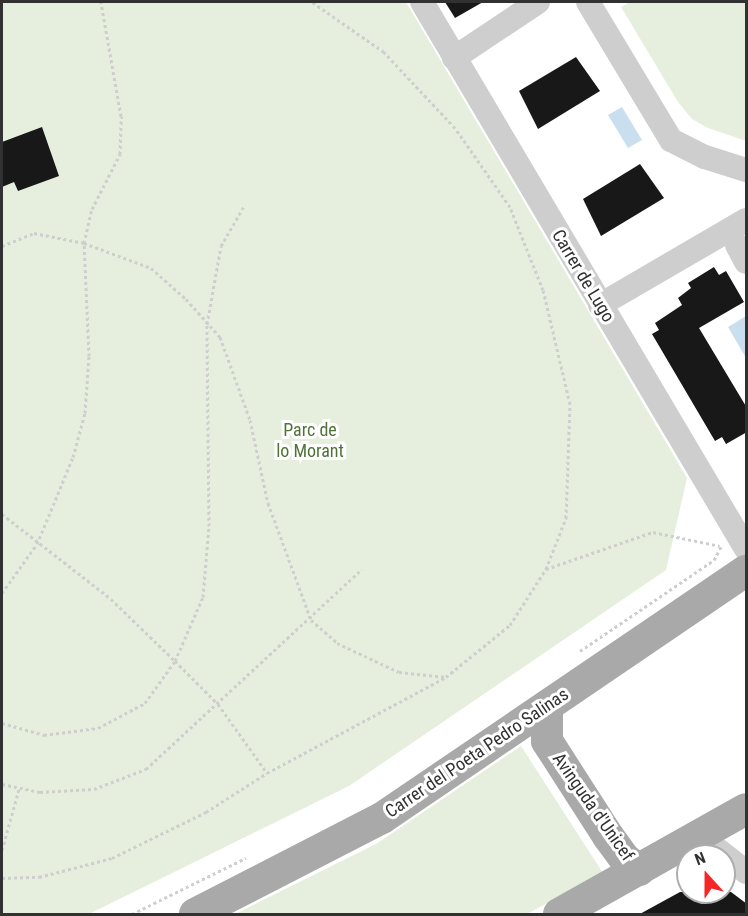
<!DOCTYPE html>
<style>
body{margin:0}
#map{position:relative;width:748px;height:916px;overflow:hidden;background:#fff;font-family:"Roboto Condensed",sans-serif}
div>[style]{position:absolute}
[style*='--x']{left:calc(var(--x)*1px);top:calc(var(--y)*1px);width:calc(var(--w)*1px);rotate:calc(var(--a)*1deg)}
.green>*{inset:0;background:#e6efde}
.water>*{inset:0;background:#c9dff0}
.building>*{inset:0;background:#181818}
.path>*{height:3px;margin-top:-1.5px;transform-origin:0;background:repeating-linear-gradient(90deg,#cecece 0 3px,transparent 0 6px)}
.minor>*{height:24px;margin:-12px;padding:0 12px;transform-origin:12px;border-radius:12px;background:#cecece}
.major>*{height:32px;margin:-16px;padding:0 16px;transform-origin:16px;border-radius:16px;background:#a9a9a9}
span{translate:-50% -50%;white-space:nowrap;text-align:center;line-height:1.15;-webkit-text-stroke:6px #fff;paint-order:stroke}
.street-label{font-size:18px;color:#313131}
.park-label{font-size:18px;color:#507239}
.frame{position:absolute;inset:0;border:3px solid #313131;pointer-events:none}
.north{position:absolute;left:676px;top:844px;width:60px;height:60px;box-sizing:border-box;background:#fff;border:2px solid #adadad;border-radius:50%;rotate:339deg;font-size:16px;font-weight:700;line-height:24px;text-align:center;color:#313131}
.north::after{content:'';display:block;margin:auto;width:21px;height:27px;background:#f62528;clip-path:polygon(50% 0,100% 100%,50% 72%,0 100%)}
</style>
<div id="map">
<div class="green">
<div style="clip-path:polygon(2px 2px,406px 2px,687px 478px,666px 570px,349px 786px,89px 914px,2px 914px)"></div>
<div style="clip-path:polygon(630px 2px,746px 2px,746px 141px,708px 128px,692px 119px,678px 102px,621px 7px)"></div>
<div style="clip-path:polygon(521px 746px,603px 873px,527px 914px,235px 914px,376px 844px)"></div>
</div>
<div class="water">
<div style="clip-path:polygon(622px 107px,642px 140px,628px 148px,608px 115px)"></div>
<div style="clip-path:polygon(746px 316px,746px 358px,728px 327px)"></div>
</div>
<div class="building">
<div style="clip-path:polygon(445px 2px,483px 2px,455px 18px)"></div>
<div style="clip-path:polygon(576px 57px,600px 91px,538px 129px,519px 91px)"></div>
<div style="clip-path:polygon(42px 127px,59px 176px,18px 191px,14px 182px,2px 187px,2px 142px)"></div>
<div style="clip-path:polygon(640px 164px,664px 198px,601px 236px,583px 199px)"></div>
<div style="clip-path:polygon(714px 267px,719px 275px,726px 271px,744px 302px,699px 328px,747px 408px,747px 432px,726px 444px,722px 437px,715px 441px,652px 334px,659px 330px,655px 323px,682px 305px,678px 298px,691px 288px,688px 283px)"></div>
<div style="clip-path:polygon(680px 892px,731px 892px,747px 904px,747px 915px,638px 915px)"></div>
</div>
<div class="path">
<div style="--x:2;--y:246;--w:35;--a:-22"></div>
<div style="--x:34;--y:233;--w:51;--a:11.3"></div>
<div style="--x:84;--y:243;--w:72;--a:20.5"></div>
<div style="--x:151;--y:268;--w:47;--a:41.5"></div>
<div style="--x:186;--y:299;--w:51;--a:48.2"></div>
<div style="--x:220;--y:337;--w:88;--a:70.1"></div>
<div style="--x:250;--y:420;--w:85;--a:77.8"></div>
<div style="--x:268;--y:503;--w:125;--a:69.8"></div>
<div style="--x:311;--y:620;--w:35;--a:41"></div>
<div style="--x:337;--y:643;--w:68;--a:25.1"></div>
<div style="--x:399;--y:672;--w:47;--a:6.1"></div>
<div style="--x:2;--y:514;--w:138;--a:37.9"></div>
<div style="--x:111;--y:599;--w:89;--a:44.1"></div>
<div style="--x:175;--y:661;--w:61;--a:45"></div>
<div style="--x:218;--y:704;--w:85;--a:54.6"></div>
<div style="--x:546;--y:569;--w:113;--a:-19.1"></div>
<div style="--x:653;--y:532;--w:68;--a:11.8"></div>
<div style="--x:2;--y:593;--w:60;--a:-54.5"></div>
<div style="--x:37;--y:544;--w:94;--a:-67.5"></div>
<div style="--x:73;--y:457;--w:46;--a:-74.7"></div>
<div style="--x:85;--y:413;--w:57;--a:-86"></div>
<div style="--x:89;--y:356;--w:113;--a:-92.5"></div>
<div style="--x:84;--y:243;--w:35;--a:-77"></div>
<div style="--x:92;--y:209;--w:62;--a:-63"></div>
<div style="--x:120;--y:154;--w:38;--a:-88"></div>
<div style="--x:121;--y:116;--w:116;--a:-100"></div>
<div style="--x:580;--y:651;--w:162;--a:-34.2"></div>
<div style="--x:714;--y:560;--w:15;--a:-62"></div>
<div style="--x:2;--y:723;--w:44;--a:15.9"></div>
<div style="--x:44;--y:735;--w:54;--a:-7.4"></div>
<div style="--x:98;--y:728;--w:53;--a:-28"></div>
<div style="--x:145;--y:703;--w:52;--a:-54.5"></div>
<div style="--x:175;--y:661;--w:70;--a:-66.4"></div>
<div style="--x:203;--y:597;--w:71;--a:-85.2"></div>
<div style="--x:209;--y:526;--w:202;--a:-90.6"></div>
<div style="--x:207;--y:324;--w:79;--a:-79.8"></div>
<div style="--x:221;--y:246;--w:46;--a:-60.1"></div>
<div style="--x:2;--y:784;--w:39;--a:12"></div>
<div style="--x:40;--y:792;--w:54;--a:-3.2"></div>
<div style="--x:94;--y:789;--w:56;--a:-21"></div>
<div style="--x:146;--y:769;--w:294;--a:-42.8"></div>
<div style="--x:2;--y:850;--w:63;--a:-74.4"></div>
<div style="--x:2;--y:878;--w:37;--a:-2"></div>
<div style="--x:39;--y:877;--w:75;--a:-14.6"></div>
<div style="--x:112;--y:858;--w:105;--a:-26.1"></div>
<div style="--x:206;--y:812;--w:72;--a:-32.6"></div>
<div style="--x:267;--y:773;--w:203;--a:-28.2"></div>
<div style="--x:446;--y:677;--w:82;--a:-39.1"></div>
<div style="--x:510;--y:625;--w:67;--a:-57.3"></div>
<div style="--x:546;--y:569;--w:55;--a:-68.6"></div>
<div style="--x:566;--y:518;--w:114;--a:-88"></div>
<div style="--x:570;--y:404;--w:117;--a:-103.3"></div>
<div style="--x:543;--y:290;--w:89;--a:-111.7"></div>
<div style="--x:510;--y:207;--w:96;--a:-124.8"></div>
<div style="--x:455;--y:128;--w:104;--a:-133.1"></div>
<div style="--x:384;--y:52;--w:88;--a:-145.2"></div>
<div style="--x:132;--y:914;--w:127;--a:-26.2"></div>
</div>
<div class="minor">
<div style="--x:422;--y:2;--w:636;--a:59.36"></div>
<div style="--x:588;--y:2;--w:161;--a:59"></div>
<div style="--x:671;--y:140;--w:38;--a:27"></div>
<div style="--x:705;--y:157;--w:43;--a:17.6"></div>
<div style="--x:454;--y:58;--w:101;--a:-33.7"></div>
<div style="--x:737;--y:245;--w:19;--a:62"></div>
<div style="--x:600;--y:305;--w:169;--a:-30.2"></div>
<div style="--x:699;--y:835;--w:60;--a:38.2"></div>
</div>
<div class="major">
<div style="--x:547;--y:706;--w:35;--a:90"></div>
<div style="--x:547;--y:741;--w:113;--a:57.3"></div>
<div style="--x:608;--y:836;--w:29;--a:54"></div>
<div style="--x:625;--y:859;--w:18;--a:38"></div>
<div style="--x:195;--y:914;--w:210;--a:-27.2"></div>
<div style="--x:382;--y:818;--w:440;--a:-34.2"></div>
<div style="--x:559;--y:914;--w:214;--a:-29.3"></div>
</div>
<div class="street-label">
<span style="left:583px;top:276px;rotate:59deg">Carrer de Lugo</span>
<span style="left:477px;top:753px;rotate:-34deg">Carrer del Poeta Pedro Salinas</span>
<span style="left:593px;top:807px;rotate:55deg">Avinguda d'Unicef</span>
</div>
<div class="park-label">
<span style="left:310px;top:441px">Parc de<br>lo Morant</span>
</div>
<div class="frame"></div>
<div class="north">N</div>
</div>
